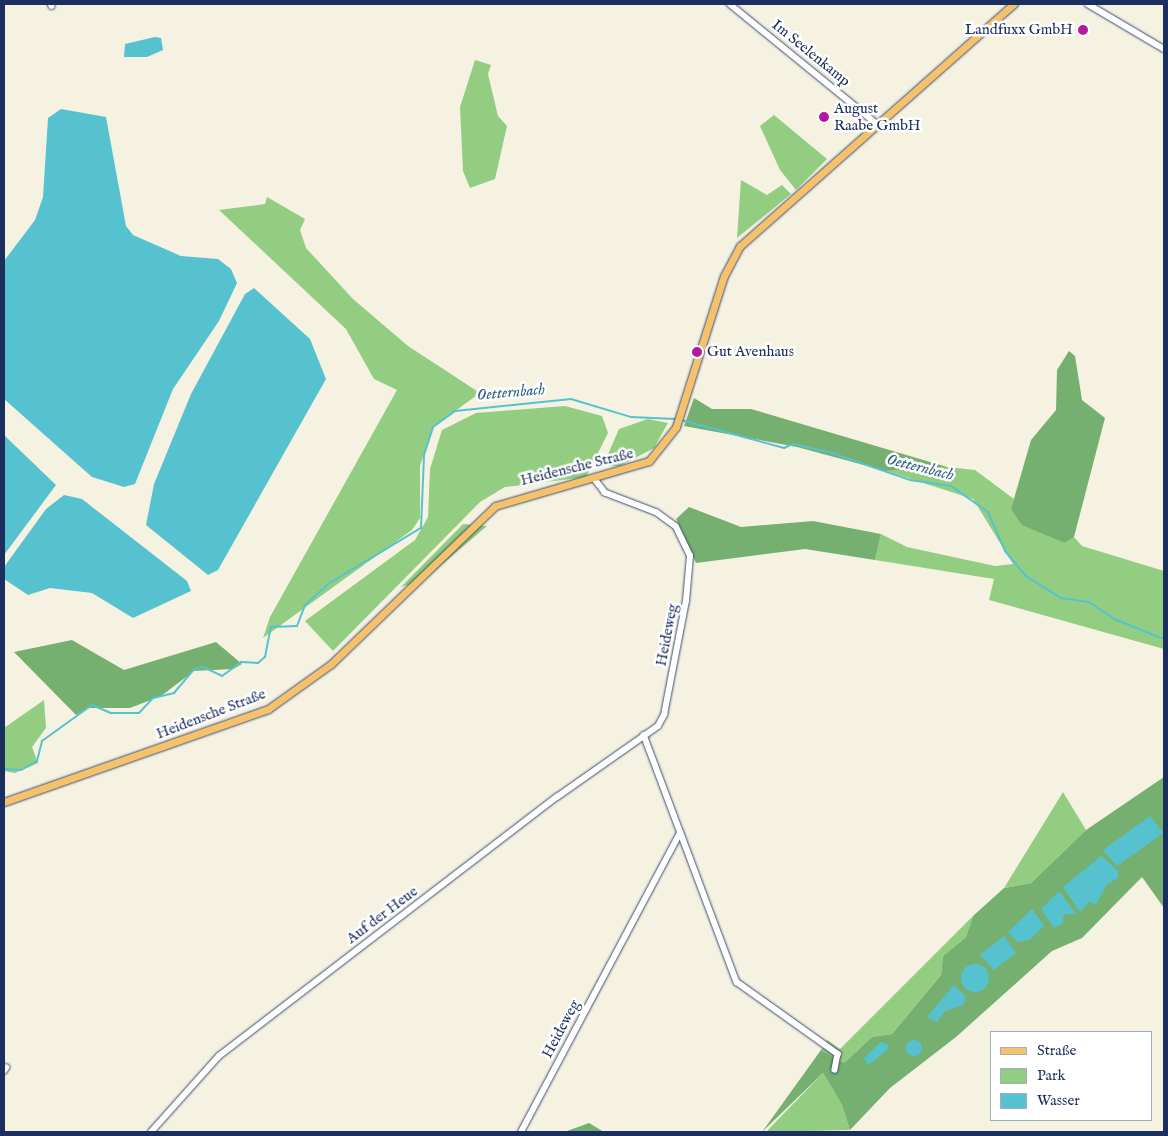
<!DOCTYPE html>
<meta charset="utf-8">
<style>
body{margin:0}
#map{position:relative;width:1168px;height:1136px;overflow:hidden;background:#f5f2e2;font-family:"IM FELL English",serif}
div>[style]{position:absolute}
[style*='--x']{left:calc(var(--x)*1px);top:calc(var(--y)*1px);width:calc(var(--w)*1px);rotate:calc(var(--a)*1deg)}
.green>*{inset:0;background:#92cd82}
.forest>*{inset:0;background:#75b070}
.water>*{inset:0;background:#56c2d0}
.round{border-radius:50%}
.stream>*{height:2px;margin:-1px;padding:0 1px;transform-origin:1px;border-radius:1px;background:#56c2d0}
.roads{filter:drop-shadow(0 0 1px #3c4c72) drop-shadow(0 0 1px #3c4c72)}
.minor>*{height:5.5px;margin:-2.75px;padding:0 2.75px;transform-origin:2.75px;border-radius:2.75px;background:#fff}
.major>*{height:7px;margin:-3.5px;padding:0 3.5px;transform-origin:3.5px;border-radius:3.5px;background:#f5c16b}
.dots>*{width:14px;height:14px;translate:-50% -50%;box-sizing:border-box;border:2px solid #fff;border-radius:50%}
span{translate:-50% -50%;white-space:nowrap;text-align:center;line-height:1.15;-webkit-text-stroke:5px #fff;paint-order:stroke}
.poi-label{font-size:15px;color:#1b2f5e}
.right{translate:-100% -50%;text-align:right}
.left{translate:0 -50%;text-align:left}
.street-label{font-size:15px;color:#1b2f5e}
.water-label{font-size:16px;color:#306286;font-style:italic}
.frame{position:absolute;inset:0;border:5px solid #1b2f5e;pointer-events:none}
.legend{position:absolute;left:990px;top:1031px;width:162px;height:90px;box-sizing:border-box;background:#fff;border:1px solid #a4acbf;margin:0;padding:6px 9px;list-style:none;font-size:15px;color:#1b2f5e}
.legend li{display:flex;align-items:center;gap:10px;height:25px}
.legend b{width:25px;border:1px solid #a4acbf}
</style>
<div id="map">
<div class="green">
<div style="clip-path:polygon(475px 60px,491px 65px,488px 74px,498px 116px,507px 126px,495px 179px,470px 188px,463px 171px,460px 107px)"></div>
<div style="clip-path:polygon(774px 115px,827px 159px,796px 190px,780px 170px,760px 126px)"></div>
<div style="clip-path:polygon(741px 180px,767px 195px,782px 185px,791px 194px,737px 238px)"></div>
<div style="clip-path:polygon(267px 197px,305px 219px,300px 230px,306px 248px,353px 299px,408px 346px,480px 393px,433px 427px,420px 466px,420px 518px,412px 530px,263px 638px,270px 617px,397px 390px,374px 379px,346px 329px,219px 210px,265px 204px)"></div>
<div style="clip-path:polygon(565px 406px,602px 416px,608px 433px,586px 477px,505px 487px,480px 502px,333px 651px,305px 621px,415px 540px,428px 517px,430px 469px,442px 430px,476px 413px)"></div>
<div style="clip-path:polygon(648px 419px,668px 423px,654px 448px,620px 466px,609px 466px,606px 459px,619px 429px)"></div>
<div style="clip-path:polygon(947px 467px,975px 470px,1014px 499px,1011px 509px,1065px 543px,1074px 537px,1082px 546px,1164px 571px,1164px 649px,989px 600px,994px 579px,875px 560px,881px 534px,907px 547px,995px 566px,1013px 564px,973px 499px,886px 471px)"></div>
<div style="clip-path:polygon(463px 524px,487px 526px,424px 580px,401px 587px)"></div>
<div style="clip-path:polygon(44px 700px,46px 728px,32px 747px,38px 763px,15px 773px,4px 771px,4px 728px)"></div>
<div style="clip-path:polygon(1063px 792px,1086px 830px,1031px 883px,1004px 888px)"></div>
<div style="clip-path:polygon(973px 916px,966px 937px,943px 956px,941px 975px,892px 1034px,872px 1037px,844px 1063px,821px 1050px,827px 1040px,840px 1049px)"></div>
<div style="clip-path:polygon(823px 1073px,842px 1105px,850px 1130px,766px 1132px)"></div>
</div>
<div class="forest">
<div style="clip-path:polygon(1069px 351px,1075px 356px,1082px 400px,1105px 418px,1074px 537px,1065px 543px,1022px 525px,1011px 509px,1031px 440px,1056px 410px,1057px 370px)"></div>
<div style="clip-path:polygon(694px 398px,712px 409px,751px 409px,947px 467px,886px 471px,797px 447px,684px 426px)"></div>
<div style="clip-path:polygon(689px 507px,741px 527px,813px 521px,881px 534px,875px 560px,805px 549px,696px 563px,676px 519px)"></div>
<div style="clip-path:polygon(72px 640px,124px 670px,216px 642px,242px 664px,233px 669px,194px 671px,161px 696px,130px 708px,88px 708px,76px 715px,14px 652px)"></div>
<div style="clip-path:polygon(1164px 777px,1164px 908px,1142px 877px,1082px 938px,1052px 951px,956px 1037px,890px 1088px,850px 1130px,842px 1105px,823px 1073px,762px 1132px,821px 1050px,844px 1063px,872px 1037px,892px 1034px,941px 975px,943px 956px,966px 937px,973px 916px,1004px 888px,1031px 883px,1086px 830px)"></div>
<div style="clip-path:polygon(589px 1123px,604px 1132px,566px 1132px,567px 1131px)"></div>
</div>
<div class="water">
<div style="clip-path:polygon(155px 37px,161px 38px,163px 50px,147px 57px,124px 57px,125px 44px)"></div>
<div style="clip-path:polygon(61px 109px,106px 117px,126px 226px,133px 235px,181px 256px,218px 259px,231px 269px,237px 283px,219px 321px,173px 389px,135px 484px,124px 487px,92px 477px,4px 399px,4px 261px,35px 220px,43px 197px,48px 118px)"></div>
<div style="clip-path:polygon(254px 288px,310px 339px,326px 379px,218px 570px,208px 575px,146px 525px,154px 484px,191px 394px,245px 294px)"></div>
<div style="clip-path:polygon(4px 435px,56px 485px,4px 555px)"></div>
<div style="clip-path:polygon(64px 495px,82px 499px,187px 581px,191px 591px,133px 618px,92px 593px,50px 588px,28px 595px,4px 579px,4px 567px,46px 509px)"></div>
<div style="clip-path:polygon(1150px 816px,1163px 833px,1117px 866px,1103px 850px)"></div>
<div style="clip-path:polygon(1101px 856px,1118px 871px,1118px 878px,1107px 884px,1096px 904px,1089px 902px,1080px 912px,1063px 887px)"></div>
<div style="clip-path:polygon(1059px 891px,1076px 914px,1064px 914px,1062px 924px,1054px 928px,1041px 909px)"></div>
<div style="clip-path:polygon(1032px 909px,1044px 926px,1029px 940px,1017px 942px,1008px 932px)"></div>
<div style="clip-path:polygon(1004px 936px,1016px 953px,994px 970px,980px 955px)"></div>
<div class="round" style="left:961px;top:964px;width:28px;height:28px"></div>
<div style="clip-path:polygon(954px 985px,966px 997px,963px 1005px,945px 1011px,937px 1022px,927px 1017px)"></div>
<div class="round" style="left:906px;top:1040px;width:16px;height:16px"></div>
<div style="clip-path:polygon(881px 1042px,889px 1045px,886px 1051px,868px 1065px,864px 1058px)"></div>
</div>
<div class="stream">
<div style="--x:681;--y:420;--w:107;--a:15.2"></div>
<div style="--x:784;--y:448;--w:10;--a:-24"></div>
<div style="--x:793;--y:444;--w:37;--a:13"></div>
<div style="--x:829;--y:452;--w:86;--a:19.1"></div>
<div style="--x:910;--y:480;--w:41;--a:8.3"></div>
<div style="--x:951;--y:486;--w:45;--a:35.1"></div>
<div style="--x:988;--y:512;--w:43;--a:66.4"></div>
<div style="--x:1005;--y:551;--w:33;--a:50"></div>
<div style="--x:1026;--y:576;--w:41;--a:32.2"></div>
<div style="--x:1061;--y:598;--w:28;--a:8"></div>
<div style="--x:1089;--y:602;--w:30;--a:34"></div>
<div style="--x:1114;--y:619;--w:54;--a:21.8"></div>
<div style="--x:4;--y:769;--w:17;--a:3"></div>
<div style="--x:21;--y:770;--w:18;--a:-29"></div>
<div style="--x:37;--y:761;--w:21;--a:-76"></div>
<div style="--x:42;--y:741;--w:62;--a:-35.8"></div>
<div style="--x:92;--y:705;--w:21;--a:23"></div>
<div style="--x:111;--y:713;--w:28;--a:0"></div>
<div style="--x:139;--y:713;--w:21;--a:-47"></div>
<div style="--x:153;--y:698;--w:22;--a:-13"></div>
<div style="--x:174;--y:693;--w:30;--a:-50"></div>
<div style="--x:193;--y:670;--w:10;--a:-17"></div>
<div style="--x:203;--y:667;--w:21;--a:25"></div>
<div style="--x:222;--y:676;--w:24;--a:-36"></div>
<div style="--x:241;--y:662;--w:17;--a:3"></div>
<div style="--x:258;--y:663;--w:9;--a:-41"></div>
<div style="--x:265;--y:657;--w:31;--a:-79"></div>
<div style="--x:271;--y:627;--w:26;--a:-2"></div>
<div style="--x:297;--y:626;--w:22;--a:-69"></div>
<div style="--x:305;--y:605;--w:31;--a:-42"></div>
<div style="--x:328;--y:584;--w:109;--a:-31.1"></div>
<div style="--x:421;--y:528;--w:73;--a:-87.6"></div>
<div style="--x:424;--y:455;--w:29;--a:-72"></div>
<div style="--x:433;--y:427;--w:27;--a:-36"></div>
<div style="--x:455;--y:411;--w:117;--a:-5.9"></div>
<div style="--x:571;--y:399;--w:63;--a:16.7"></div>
<div style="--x:631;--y:417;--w:45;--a:2.5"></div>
</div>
<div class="roads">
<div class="minor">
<div style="--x:51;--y:4;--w:2;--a:63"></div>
<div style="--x:730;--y:4;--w:188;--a:39.2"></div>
<div style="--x:1088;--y:4;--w:88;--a:30.6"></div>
<div style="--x:644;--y:735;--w:264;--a:69.4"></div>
<div style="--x:737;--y:982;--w:124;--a:35.5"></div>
<div style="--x:838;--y:1054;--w:16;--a:101"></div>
<div style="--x:4;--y:1071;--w:4;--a:-56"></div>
<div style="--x:151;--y:1132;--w:102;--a:-48.2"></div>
<div style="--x:219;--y:1056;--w:426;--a:-37.5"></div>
<div style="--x:557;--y:797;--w:123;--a:-35.1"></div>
<div style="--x:658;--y:726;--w:13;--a:-61"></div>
<div style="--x:664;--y:715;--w:116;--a:-79.1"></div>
<div style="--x:686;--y:601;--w:45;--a:-84.9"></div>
<div style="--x:690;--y:556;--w:32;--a:-116"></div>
<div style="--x:676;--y:527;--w:24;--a:-144"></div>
<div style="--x:657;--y:513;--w:56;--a:-159"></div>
<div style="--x:605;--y:493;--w:18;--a:-128"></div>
<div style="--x:521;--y:1132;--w:339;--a:-62"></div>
</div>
<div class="major">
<div style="--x:4;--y:802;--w:280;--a:-19.4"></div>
<div style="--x:268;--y:709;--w:77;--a:-35.5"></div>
<div style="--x:331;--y:664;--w:228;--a:-43.9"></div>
<div style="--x:495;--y:506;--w:160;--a:-16.3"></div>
<div style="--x:649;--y:461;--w:43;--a:-51.5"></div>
<div style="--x:676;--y:427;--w:158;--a:-72.4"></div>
<div style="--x:724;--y:276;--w:34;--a:-62"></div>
<div style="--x:740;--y:246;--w:366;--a:-41.5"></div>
</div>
</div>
<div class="dots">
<div style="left:1083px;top:30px;background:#b5179e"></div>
<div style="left:824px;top:117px;background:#b5179e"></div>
<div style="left:697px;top:352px;background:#b5179e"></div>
</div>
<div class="poi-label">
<span class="right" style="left:1073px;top:30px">Landfuxx GmbH</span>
<span class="left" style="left:834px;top:117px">August<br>Raabe GmbH</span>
<span class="left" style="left:707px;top:352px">Gut Avenhaus</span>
</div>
<div class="street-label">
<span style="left:811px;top:53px;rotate:39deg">Im Seelenkamp</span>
<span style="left:577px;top:467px;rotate:-14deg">Heidensche Straße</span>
<span style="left:667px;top:635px;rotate:-79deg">Heideweg</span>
<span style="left:211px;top:714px;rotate:-21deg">Heidensche Straße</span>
<span style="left:382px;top:915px;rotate:-37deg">Auf der Heue</span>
<span style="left:561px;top:1029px;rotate:-62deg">Heideweg</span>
</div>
<div class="water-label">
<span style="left:511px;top:393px;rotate:-5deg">Oetternbach</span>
<span style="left:920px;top:468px;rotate:14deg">Oetternbach</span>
</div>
<div class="frame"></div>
<ul class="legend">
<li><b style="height:6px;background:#f5c16b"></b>Straße</li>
<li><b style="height:14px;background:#92cd82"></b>Park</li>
<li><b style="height:14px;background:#56c2d0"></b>Wasser</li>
</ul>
</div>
